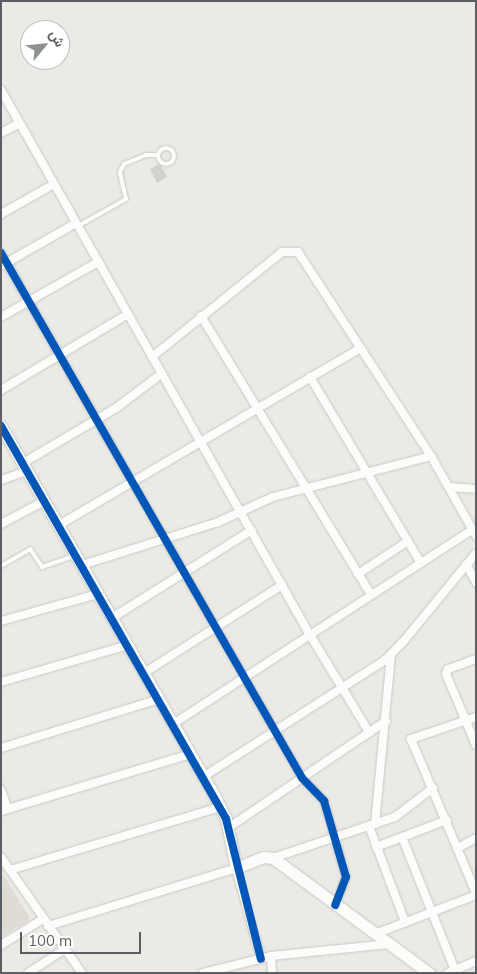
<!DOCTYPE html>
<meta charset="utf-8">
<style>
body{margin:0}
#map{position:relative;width:477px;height:974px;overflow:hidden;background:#ebeae5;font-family:Mulish,Vazirmatn,sans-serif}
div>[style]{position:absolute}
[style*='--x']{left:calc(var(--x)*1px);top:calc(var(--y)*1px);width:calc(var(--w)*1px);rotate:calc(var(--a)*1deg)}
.education>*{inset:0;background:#dedcd5}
.building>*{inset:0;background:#d1d1ce}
.roads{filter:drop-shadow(0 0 1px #c8c8c8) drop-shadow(0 0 1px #c8c8c8)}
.lane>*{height:4px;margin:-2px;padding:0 2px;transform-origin:2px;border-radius:2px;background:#fcfcfb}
.lane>.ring{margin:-2px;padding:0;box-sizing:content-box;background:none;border:4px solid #fcfcfb;border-radius:50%}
.street>*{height:8px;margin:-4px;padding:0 4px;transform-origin:4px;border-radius:4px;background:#fcfcfb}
.secondary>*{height:11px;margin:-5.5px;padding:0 5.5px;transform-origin:5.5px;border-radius:5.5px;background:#fcfcfb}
.cycleway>*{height:8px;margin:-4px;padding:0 4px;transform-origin:4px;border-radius:4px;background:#0057b8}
span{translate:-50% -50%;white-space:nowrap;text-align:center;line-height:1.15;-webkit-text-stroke:4px #fff;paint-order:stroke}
.frame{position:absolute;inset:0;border:2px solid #5b5f63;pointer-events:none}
.north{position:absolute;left:20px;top:20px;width:50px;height:50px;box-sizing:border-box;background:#fff;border:1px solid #bdbfc1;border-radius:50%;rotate:62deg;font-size:14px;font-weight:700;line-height:20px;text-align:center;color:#5b5f63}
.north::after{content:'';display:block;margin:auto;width:18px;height:22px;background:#8d9090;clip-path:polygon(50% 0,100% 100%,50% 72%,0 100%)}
.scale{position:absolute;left:20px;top:932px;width:121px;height:22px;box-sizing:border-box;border:2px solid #5b5f63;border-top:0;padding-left:6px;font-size:15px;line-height:18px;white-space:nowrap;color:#5b5f63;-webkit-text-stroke:4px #fff;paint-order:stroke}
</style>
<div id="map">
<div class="education">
<div style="clip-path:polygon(1px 871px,29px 917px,28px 921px,1px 937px)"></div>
</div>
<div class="building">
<div style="clip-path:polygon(160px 164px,167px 177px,157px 183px,150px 169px)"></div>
</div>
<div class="roads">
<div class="lane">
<div class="ring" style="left:158px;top:148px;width:12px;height:12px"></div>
<div style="--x:78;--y:226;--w:55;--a:-29.4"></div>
<div style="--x:126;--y:199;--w:28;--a:-103"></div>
<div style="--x:120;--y:172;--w:9;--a:-63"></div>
<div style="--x:124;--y:164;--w:24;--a:-22"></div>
<div style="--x:146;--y:155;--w:11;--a:0"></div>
<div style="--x:1;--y:566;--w:34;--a:-30"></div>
<div style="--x:30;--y:549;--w:22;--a:56"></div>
<div style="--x:42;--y:567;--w:34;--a:-19"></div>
</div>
<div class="street">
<div style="--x:1;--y:90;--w:627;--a:60.45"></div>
<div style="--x:310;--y:635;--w:114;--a:58.7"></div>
<div style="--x:1;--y:133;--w:21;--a:-28"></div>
<div style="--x:1;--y:214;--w:61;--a:-29.5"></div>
<div style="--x:1;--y:253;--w:605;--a:60.17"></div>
<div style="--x:302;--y:778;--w:32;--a:46"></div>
<div style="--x:324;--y:801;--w:79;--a:73.9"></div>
<div style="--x:346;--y:877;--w:30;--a:111"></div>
<div style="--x:1;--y:266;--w:86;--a:-29.8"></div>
<div style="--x:201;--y:316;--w:327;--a:58.6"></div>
<div style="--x:1;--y:317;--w:112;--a:-29.6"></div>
<div style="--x:152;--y:357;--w:167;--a:-38.9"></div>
<div style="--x:282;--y:252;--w:16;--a:0"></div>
<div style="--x:298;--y:252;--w:244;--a:56.9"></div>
<div style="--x:431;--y:456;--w:92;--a:60.6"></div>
<div style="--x:310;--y:377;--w:217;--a:59.2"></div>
<div style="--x:1;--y:390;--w:148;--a:-30.9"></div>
<div style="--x:23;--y:463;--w:108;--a:-30.6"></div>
<div style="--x:116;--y:408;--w:56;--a:-37.1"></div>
<div style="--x:1;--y:480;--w:28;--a:-19"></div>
<div style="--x:449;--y:487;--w:27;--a:4"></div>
<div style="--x:1;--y:524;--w:49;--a:-28.1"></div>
<div style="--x:59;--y:525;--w:350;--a:-30.4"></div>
<div style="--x:466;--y:564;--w:21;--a:61"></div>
<div style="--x:82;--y:565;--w:143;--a:-17.5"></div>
<div style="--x:218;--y:522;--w:60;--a:-24.4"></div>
<div style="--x:273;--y:497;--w:163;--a:-14.5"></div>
<div style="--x:358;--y:574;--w:60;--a:-33.4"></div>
<div style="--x:112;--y:618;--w:165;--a:-32.2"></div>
<div style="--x:1;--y:621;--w:101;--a:-15.6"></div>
<div style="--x:476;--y:659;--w:30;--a:160"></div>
<div style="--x:448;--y:669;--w:5;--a:112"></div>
<div style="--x:446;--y:674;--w:77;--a:67.1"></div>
<div style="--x:144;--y:673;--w:164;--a:-32.5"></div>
<div style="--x:1;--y:682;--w:132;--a:-16.2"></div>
<div style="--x:476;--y:717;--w:69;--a:161.3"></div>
<div style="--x:411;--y:739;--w:167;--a:67.1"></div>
<div style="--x:173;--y:724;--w:358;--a:-33"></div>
<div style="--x:1;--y:748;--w:165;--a:-17.2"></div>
<div style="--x:203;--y:777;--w:215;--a:-32.7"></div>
<div style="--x:384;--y:661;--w:27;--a:-45"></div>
<div style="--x:403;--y:642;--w:115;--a:-50.6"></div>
<div style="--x:1;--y:790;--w:20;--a:70"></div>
<div style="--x:1;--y:811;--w:198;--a:-16.7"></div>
<div style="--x:375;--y:824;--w:170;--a:-84.6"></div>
<div style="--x:369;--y:826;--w:103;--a:69.4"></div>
<div style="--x:228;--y:828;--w:191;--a:-34.1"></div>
<div style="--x:402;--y:837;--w:143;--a:68.3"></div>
<div style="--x:376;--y:847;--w:76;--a:-20.8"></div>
<div style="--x:458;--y:848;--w:21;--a:-29"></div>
<div style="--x:1;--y:857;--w:141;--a:55.1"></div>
<div style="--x:273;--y:858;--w:129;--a:-18.6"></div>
<div style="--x:395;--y:817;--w:48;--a:-37.3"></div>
<div style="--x:10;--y:870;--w:219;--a:-16.7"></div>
<div style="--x:48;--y:926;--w:197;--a:-17.1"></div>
<div style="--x:236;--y:868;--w:94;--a:74.6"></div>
<div style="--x:375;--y:934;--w:108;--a:-21.1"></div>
<div style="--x:1;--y:945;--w:49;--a:-31.8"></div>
<div style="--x:271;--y:956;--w:17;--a:87"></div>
<div style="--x:28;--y:973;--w:44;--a:-33"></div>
<div style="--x:203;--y:973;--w:70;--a:-14"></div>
<div style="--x:271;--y:956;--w:119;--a:-5.8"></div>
<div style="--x:448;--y:973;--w:30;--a:-23"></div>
</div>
<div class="secondary">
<div style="--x:1;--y:426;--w:431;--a:60"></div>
<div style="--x:216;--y:799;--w:22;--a:63"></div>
<div style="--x:226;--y:819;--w:50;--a:78.5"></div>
<div style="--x:236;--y:868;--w:29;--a:-22"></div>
<div style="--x:263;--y:857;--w:10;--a:6"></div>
<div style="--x:273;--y:858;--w:194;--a:36.4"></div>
</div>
</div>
<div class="cycleway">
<div style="--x:1;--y:253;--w:605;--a:60.17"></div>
<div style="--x:302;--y:778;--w:32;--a:46"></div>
<div style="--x:324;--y:801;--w:79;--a:73.9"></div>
<div style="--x:346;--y:877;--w:30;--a:111"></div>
<div style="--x:1;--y:426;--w:453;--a:60.2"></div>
<div style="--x:226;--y:819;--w:144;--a:76"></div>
</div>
<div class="frame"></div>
<div class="north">ش</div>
<div class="scale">100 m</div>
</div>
